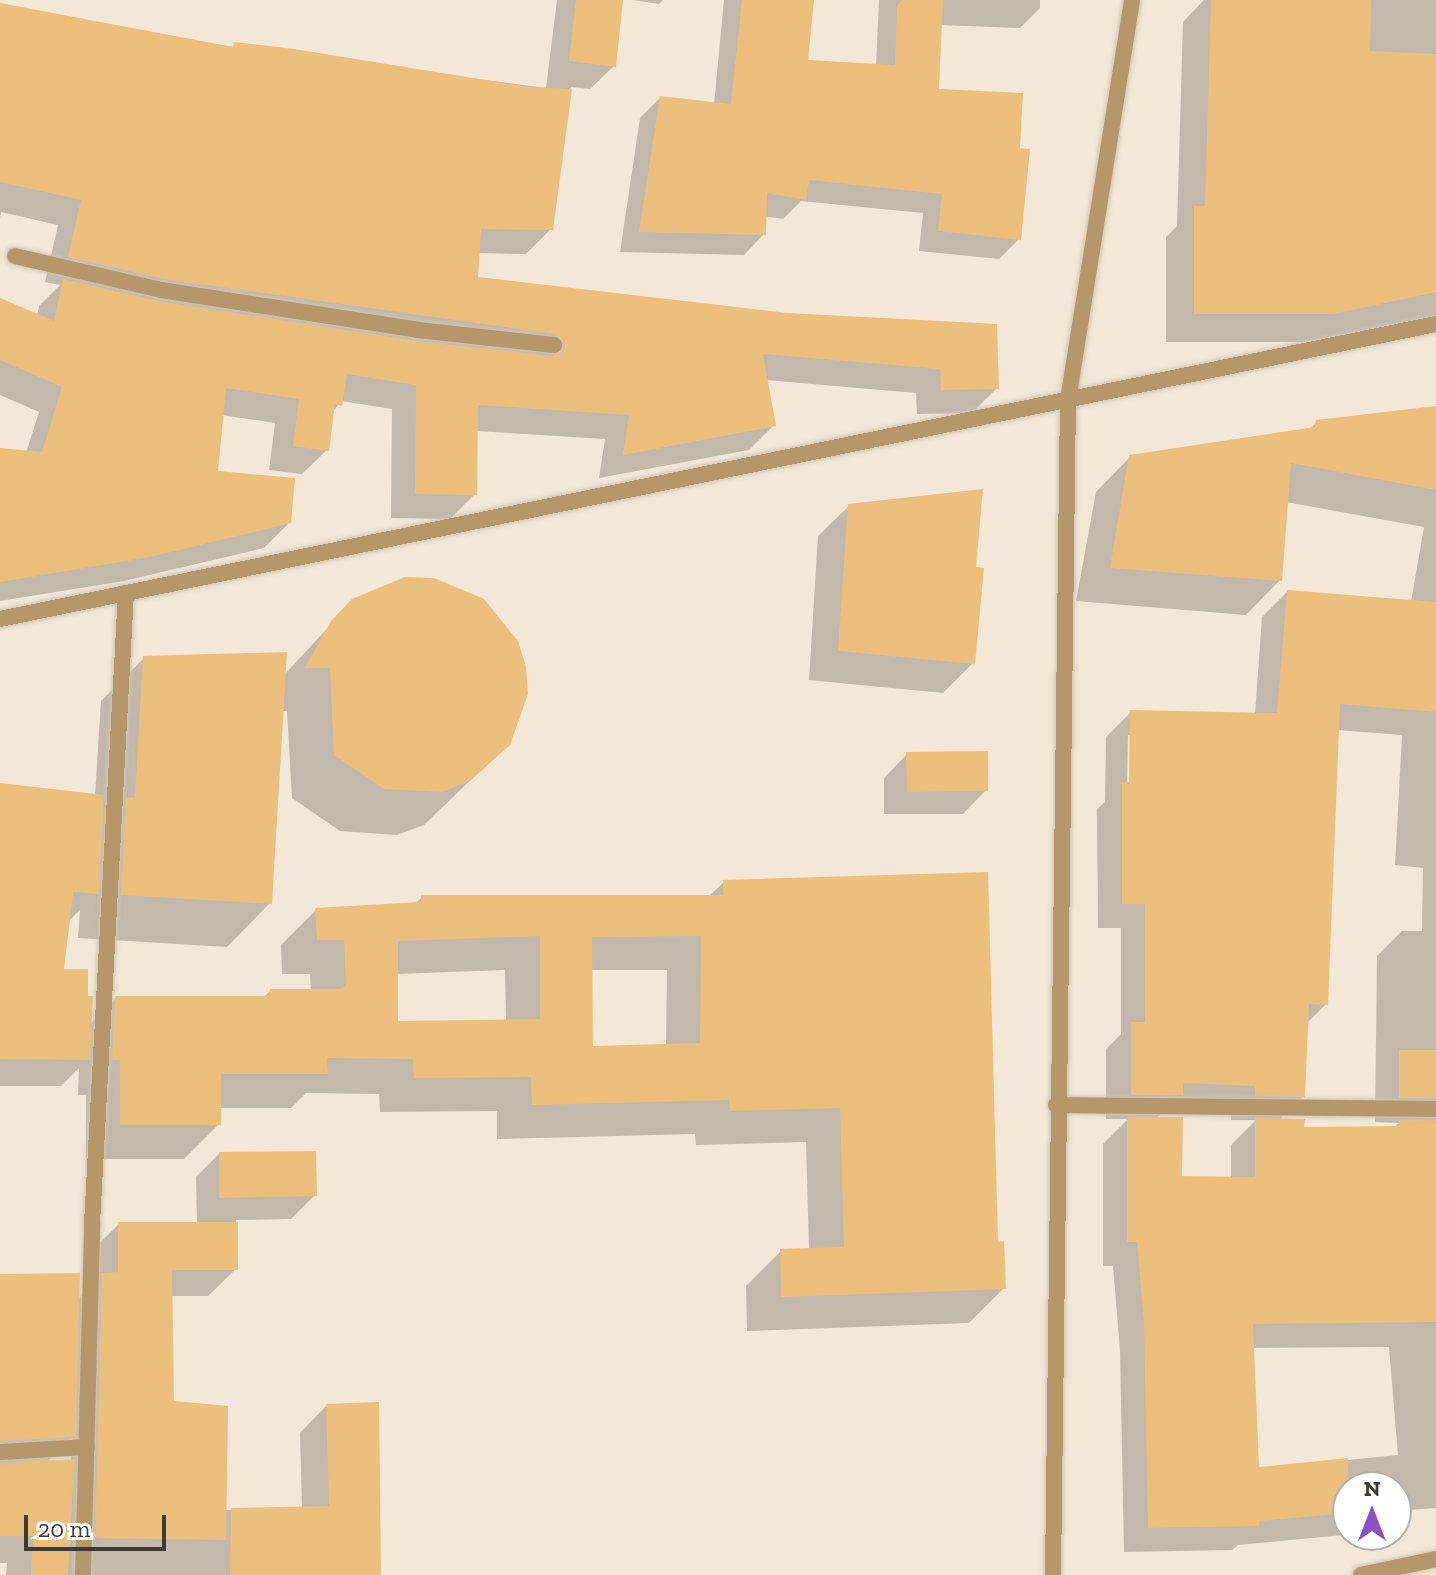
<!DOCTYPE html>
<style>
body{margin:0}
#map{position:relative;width:1436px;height:1575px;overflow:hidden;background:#f3e7d7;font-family:"Zilla Slab",serif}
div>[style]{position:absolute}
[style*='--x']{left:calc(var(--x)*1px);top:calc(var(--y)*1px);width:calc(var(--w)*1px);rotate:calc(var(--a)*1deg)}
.shadow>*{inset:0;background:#0003}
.building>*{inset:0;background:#edbf7d}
.roads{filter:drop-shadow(0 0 2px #cfc5b6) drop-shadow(0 0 2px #cfc5b6)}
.street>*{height:16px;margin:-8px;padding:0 8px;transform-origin:8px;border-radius:8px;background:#b6976a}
span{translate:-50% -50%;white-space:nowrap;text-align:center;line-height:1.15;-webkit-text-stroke:6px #fff;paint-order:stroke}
.north{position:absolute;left:1332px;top:1471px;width:80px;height:80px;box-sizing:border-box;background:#fff;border:2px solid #b2b1ae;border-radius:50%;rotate:0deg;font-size:22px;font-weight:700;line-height:32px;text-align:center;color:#3f3b34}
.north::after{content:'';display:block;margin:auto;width:28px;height:36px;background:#8c51c7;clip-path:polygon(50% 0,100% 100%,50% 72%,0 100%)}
.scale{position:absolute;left:24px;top:1515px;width:142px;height:36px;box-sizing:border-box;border:4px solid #3f3b34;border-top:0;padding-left:10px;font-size:24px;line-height:28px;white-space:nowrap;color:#3f3b34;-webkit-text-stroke:6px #fff;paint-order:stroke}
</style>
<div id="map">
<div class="shadow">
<div style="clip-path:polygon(557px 0,621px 0,614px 66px,590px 89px,571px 87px,551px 229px,526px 254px,478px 253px,476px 279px,787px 315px,997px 388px,972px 413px,917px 414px,916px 393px,766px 380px,774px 425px,749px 450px,599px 478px,605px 439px,476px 431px,475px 494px,450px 519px,391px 518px,392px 409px,341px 401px,332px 413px,327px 450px,302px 474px,269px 470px,275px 423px,222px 415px,216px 473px,289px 523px,264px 548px,124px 581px,0 601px,0 450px,26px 453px,39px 412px,0 395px,0 300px,37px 316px,39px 306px,60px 285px,45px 282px,58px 225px,1px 212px,0 218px,0 16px,546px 88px)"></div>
<div style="clip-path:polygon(633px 0,663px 0,659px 4px)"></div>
<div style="clip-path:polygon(724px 0,812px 0,806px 62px,876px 66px,879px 0,1040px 0,1040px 8px,1020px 28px,940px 25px,937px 91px,1018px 150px,1019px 239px,999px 259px,919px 251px,923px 213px,801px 201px,783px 219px,764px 216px,764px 234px,744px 255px,620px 252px,640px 118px,660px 98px,714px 104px)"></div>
<div style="clip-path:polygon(1204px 0,1436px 0,1436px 316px,1304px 342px,1166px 342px,1166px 237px,1177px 226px,1183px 22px)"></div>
<div style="clip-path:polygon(evenodd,1436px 408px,1436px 1508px,1396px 1511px,1396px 1487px,1348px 1487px,1344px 1535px,1238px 1545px,1232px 1550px,1124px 1552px,1120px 1350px,1113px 1266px,1103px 1266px,1103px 1144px,1128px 1119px,1106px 1119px,1106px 1049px,1121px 1034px,1121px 928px,1098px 928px,1097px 809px,1105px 802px,1106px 737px,1131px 712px,1255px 714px,1262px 617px,1287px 592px,1411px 602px,1424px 527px,1286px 502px,1280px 580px,1246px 615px,1076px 601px,1096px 492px,1130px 457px,1309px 430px,1317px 422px,1436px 408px,1337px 730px,1402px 735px,1395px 865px,1423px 868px,1422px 931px,1402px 931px,1377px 956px,1375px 1122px,1399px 1123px,1393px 1128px,1302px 1129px,1279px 1120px,1303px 1096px,1307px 1023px,1326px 1004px,1337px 730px,1436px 408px,1128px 735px,1132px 735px,1131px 792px,1127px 792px,1128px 735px,1436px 408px,1168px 1108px,1231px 1111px,1231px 1120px,1256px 1120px,1231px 1145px,1231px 1178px,1180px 1178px,1156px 1119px,1168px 1108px,1436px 408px,1389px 1347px,1398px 1455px,1257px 1469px,1252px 1348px,1389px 1347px)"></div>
<div style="clip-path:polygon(849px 506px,974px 569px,973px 663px,943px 693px,809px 680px,818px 536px)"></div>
<div style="clip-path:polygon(evenodd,353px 601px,508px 744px,424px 825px,397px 835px,340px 831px,292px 798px,287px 711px,281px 711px,270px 903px,227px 947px,78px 938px,80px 910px,70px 920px,62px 971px,90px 1024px,116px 998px,263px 998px,270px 991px,311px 991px,310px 974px,282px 974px,281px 945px,316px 910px,415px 904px,422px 897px,708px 897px,724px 882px,996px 1244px,1004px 1288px,969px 1323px,747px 1331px,746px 1286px,781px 1251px,809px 1250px,806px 1142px,696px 1145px,695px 1134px,497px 1139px,497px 1111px,380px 1112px,379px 1094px,306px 1093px,291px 1108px,219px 1108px,219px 1124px,184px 1159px,86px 1159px,86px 1095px,78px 1095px,79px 1068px,61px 1086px,0 1086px,0 785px,95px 796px,101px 701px,144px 658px,283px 676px,353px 601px,505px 970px,506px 1021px,396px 1023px,396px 974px,505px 970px,353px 601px,590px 970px,667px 970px,666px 1046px,591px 1048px,590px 970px)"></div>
<div style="clip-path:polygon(907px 754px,986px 790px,963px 814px,884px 814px,884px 778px)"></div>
<div style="clip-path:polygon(evenodd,219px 1154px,315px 1195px,291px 1219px,236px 1220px,236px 1269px,208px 1296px,170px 1296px,172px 1403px,224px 1510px,302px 1508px,300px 1433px,327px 1405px,379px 1575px,6px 1575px,7px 1563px,0 1563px,0 1276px,77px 1300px,91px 1286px,91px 1251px,119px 1224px,197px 1224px,196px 1177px,219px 1154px,72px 1438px,71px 1461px,47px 1462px,72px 1438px)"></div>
</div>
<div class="building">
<div style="clip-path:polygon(576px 0,623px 0,616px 67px,569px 61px)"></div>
<div style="clip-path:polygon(742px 0,814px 0,808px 60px,895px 65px,897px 6px,902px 0,943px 0,939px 89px,1023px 93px,1020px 148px,1030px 149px,1021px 240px,938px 231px,942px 194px,809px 180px,806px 200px,767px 193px,766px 235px,639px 232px,660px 96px,731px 104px)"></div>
<div style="clip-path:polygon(1211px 0,1371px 0,1370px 51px,1436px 54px,1436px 292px,1334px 314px,1194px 314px,1194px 206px,1205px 206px)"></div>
<div style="clip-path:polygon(0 3px,233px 47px,234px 42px,294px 49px,529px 87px,572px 89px,553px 230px,481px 229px,478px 277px,787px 313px,997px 324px,999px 389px,941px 390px,940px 369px,763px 354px,776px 426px,623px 455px,629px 415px,478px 405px,477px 495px,415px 494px,416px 385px,347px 374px,342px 406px,335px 404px,329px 451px,293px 446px,299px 399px,226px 388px,218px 471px,295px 478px,291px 523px,150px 557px,0 582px,0 448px,42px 452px,62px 387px,0 360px,0 298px,54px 321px,63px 279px,158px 301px,417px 341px,553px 356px,565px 345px,555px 334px,163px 279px,68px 257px,81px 200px,0 182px)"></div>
<div style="clip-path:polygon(1436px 406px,1436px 490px,1291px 463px,1282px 581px,1110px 568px,1129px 455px,1315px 427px,1316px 420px)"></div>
<div style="clip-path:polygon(983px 489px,976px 567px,984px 568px,975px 664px,838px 651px,848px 504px)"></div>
<div style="clip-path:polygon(405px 577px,434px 578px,484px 599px,518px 641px,526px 667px,528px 694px,510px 745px,470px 781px,442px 792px,384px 789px,334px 755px,330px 668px,305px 668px,331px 621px,352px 599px)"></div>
<div style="clip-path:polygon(1287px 590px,1436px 602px,1436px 712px,1340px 704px,1328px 1005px,1309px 1004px,1305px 1097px,1255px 1096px,1255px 1086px,1183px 1083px,1183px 1095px,1131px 1095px,1131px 1022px,1145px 1022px,1145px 904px,1122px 904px,1122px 782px,1129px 782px,1130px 710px,1277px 713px)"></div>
<div style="clip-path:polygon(287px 652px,272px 904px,121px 895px,126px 797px,135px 798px,143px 656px)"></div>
<div style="clip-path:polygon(988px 751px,988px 791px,907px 792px,906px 752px)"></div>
<div style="clip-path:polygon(0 783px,104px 795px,99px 894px,73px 892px,64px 969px,88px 969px,88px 996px,93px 996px,90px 1060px,0 1059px)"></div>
<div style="clip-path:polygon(evenodd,988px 872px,998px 1242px,1004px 1241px,1006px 1289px,781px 1297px,780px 1249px,844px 1247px,840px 1108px,730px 1111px,729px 1100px,532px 1105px,531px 1077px,414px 1078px,413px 1059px,327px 1058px,328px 1074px,221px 1074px,221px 1125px,120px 1125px,120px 1060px,112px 1060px,115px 996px,270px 996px,270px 989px,342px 989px,346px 985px,344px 940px,317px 940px,315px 908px,421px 902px,421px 895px,723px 895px,723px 880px,988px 872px,540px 936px,540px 1019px,398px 1021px,398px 941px,540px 936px,988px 872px,701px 936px,700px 1043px,593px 1046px,592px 937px,701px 936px)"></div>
<div style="clip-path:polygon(1399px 1050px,1436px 1050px,1436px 1098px,1399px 1098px)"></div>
<div style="clip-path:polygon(1127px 1117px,1183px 1117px,1182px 1176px,1255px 1177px,1255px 1118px,1305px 1119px,1304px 1127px,1399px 1126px,1399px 1120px,1436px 1120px,1436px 1322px,1253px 1324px,1259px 1467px,1348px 1458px,1348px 1513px,1259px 1521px,1259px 1526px,1148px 1528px,1144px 1323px,1137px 1242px,1127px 1242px)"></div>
<div style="clip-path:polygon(316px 1151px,317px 1196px,219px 1198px,219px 1152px)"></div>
<div style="clip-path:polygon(118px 1222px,238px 1222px,238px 1270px,172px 1270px,174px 1401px,228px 1406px,226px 1540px,95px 1538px,102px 1273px,118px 1272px)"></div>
<div style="clip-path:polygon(80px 1273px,76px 1437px,0 1441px,0 1274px)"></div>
<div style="clip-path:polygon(379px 1402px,381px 1575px,230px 1575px,231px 1508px,329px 1506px,326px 1404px)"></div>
<div style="clip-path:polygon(75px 1459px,68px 1575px,31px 1575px,33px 1536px,0 1536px,0 1463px)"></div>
</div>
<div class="roads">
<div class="street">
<div style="--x:15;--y:256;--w:150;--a:13.1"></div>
<div style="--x:161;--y:290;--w:260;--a:8.8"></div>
<div style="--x:418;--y:330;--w:137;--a:6.3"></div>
<div style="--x:0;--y:619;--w:1466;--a:-11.61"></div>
<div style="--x:1056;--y:1105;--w:380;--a:0.6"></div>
<div style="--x:0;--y:1452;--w:87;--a:-3.3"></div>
<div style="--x:83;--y:1575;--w:351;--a:-88.5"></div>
<div style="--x:92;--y:1224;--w:632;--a:-86.92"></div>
<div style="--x:1053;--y:1575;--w:1175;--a:-89.27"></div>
<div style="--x:1068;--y:400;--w:405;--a:-80.9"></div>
<div style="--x:1361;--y:1575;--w:77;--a:-12"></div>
</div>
</div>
<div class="north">N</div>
<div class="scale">20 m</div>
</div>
